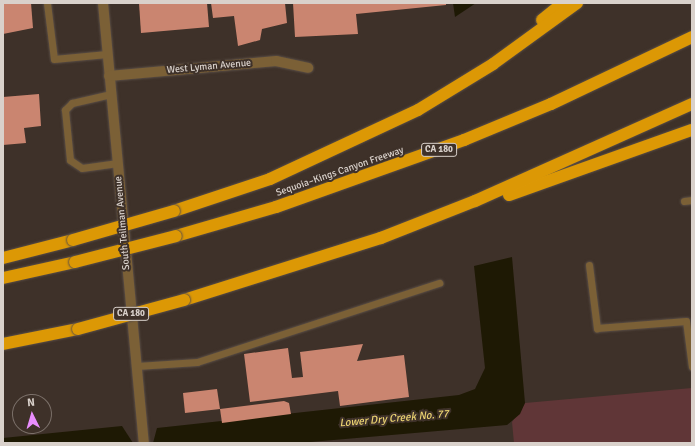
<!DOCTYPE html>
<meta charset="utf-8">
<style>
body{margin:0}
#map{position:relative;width:695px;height:446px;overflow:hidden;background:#3e3129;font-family:Signika,sans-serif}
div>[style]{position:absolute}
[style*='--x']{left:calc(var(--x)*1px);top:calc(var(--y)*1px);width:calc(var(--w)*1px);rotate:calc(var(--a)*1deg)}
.green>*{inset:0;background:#603637}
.water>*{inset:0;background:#1e1904}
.building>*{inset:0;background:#ca8570}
.roads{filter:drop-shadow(0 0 1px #5a4e46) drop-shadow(0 0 1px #5a4e46)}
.lane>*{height:7px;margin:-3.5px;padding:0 3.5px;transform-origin:3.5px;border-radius:3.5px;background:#7b6036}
.street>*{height:10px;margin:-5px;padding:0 5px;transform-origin:5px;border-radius:5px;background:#7b6036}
.highway>*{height:12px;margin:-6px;padding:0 6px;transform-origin:6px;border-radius:6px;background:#dc9805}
.bridges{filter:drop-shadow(0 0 1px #5a4e46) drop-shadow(0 0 1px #5a4e46)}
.highway-bridge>*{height:12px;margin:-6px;padding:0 6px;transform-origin:6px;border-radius:6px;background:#dc9805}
span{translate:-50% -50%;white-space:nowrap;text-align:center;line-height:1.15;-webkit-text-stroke:4px #3e3129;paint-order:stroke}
.shield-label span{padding:1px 3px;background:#3e3129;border:1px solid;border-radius:3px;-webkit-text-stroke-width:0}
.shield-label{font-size:9px;color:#d9d1cb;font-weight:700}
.street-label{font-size:10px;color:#d9d1cb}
.water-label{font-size:11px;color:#ecd472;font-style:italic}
.frame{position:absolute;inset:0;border:4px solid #d9d1cb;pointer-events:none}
.north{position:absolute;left:12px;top:394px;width:40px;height:40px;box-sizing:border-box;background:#3e3129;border:1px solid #7c716a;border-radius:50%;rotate:355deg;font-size:11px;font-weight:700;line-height:16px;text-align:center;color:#d9d1cb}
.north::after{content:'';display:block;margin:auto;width:14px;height:18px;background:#e98dfd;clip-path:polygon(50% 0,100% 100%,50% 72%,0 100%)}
</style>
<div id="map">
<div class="green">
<div style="clip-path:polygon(692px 388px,692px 443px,514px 443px,512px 422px,525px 403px)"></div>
</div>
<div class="water">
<div style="clip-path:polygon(453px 3px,476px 3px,455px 17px)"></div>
<div style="clip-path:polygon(512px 257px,525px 403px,520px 414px,507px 425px,299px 443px,153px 443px,157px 428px,459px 395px,475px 389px,485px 368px,474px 266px)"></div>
<div style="clip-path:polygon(122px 426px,133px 443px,3px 443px,3px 438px)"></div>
</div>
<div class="building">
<div style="clip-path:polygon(3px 3px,31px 3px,33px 28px,3px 34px)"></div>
<div style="clip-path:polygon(139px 3px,207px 3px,209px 27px,141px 33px)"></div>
<div style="clip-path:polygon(211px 3px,285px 3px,287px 23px,262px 29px,260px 40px,238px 46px,234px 16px,213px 18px)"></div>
<div style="clip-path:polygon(293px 3px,446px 3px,446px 5px,356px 14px,358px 34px,295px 37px)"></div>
<div style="clip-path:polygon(39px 94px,41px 126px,24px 128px,26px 143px,3px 145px,3px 97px)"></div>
<div style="clip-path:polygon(363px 344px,357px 361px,404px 355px,409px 397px,340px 406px,338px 391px,250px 402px,244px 354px,288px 348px,292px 378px,303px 377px,300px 352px)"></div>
<div style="clip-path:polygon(217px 389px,220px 409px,185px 413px,183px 393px)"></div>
<div style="clip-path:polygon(284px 401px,289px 403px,291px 414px,222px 423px,220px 409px)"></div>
</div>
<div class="roads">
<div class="lane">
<div style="--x:47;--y:3;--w:56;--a:82.9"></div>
<div style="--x:54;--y:59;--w:53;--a:-5.4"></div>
<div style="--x:111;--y:94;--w:40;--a:167"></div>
<div style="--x:72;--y:103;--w:10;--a:135"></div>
<div style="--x:65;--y:110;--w:50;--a:84.3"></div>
<div style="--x:70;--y:160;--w:14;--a:34"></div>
<div style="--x:82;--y:168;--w:36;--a:-8"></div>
<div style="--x:684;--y:201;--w:8;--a:-7"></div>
<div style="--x:589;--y:265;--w:64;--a:82.8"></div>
<div style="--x:597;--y:328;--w:89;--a:-4.5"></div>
<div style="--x:686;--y:321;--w:46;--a:82.6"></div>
<div style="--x:137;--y:366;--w:60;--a:-3.8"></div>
<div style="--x:197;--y:362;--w:255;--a:-18.1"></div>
</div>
<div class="street">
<div style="--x:103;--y:3;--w:442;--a:84.7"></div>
<div style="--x:109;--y:76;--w:168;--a:-5.1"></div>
<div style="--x:276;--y:61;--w:33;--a:12"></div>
</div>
<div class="highway">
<div style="--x:542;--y:20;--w:27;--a:-39"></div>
<div style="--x:509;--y:195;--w:194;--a:-19.6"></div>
<div style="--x:174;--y:211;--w:101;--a:-18.4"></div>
<div style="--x:270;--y:179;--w:163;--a:-25"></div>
<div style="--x:418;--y:110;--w:88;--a:-31.5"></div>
<div style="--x:493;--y:64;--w:104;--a:-36"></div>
<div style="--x:176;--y:236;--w:104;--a:-16.2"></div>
<div style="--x:276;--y:207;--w:200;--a:-19.6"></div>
<div style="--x:464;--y:140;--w:94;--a:-22.5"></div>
<div style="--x:551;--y:104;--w:156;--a:-25.4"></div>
<div style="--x:3;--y:258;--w:72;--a:-14.4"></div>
<div style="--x:3;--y:278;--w:74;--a:-12.5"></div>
<div style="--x:184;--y:300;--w:207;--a:-17.5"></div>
<div style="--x:381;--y:238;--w:101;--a:-21.5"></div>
<div style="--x:475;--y:201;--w:238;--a:-24.1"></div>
<div style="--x:3;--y:344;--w:76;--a:-11.3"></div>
</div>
</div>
<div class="bridges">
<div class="highway-bridge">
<div style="--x:73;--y:240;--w:105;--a:-16"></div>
<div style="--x:75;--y:262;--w:104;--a:-14.4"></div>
<div style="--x:78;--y:329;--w:110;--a:-15.3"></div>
</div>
</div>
<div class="shield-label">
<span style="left:439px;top:150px">CA 180</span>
<span style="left:131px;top:314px">CA 180</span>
</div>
<div class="street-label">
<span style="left:209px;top:67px;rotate:-5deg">West Lyman Avenue</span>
<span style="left:340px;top:172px;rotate:-19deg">Sequoia–Kings Canyon Freeway</span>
<span style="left:123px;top:223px;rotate:-95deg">South Teilman Avenue</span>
</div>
<div class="water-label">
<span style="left:394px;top:419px;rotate:-5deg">Lower Dry Creek No. 77</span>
</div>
<div class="frame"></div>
<div class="north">N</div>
</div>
